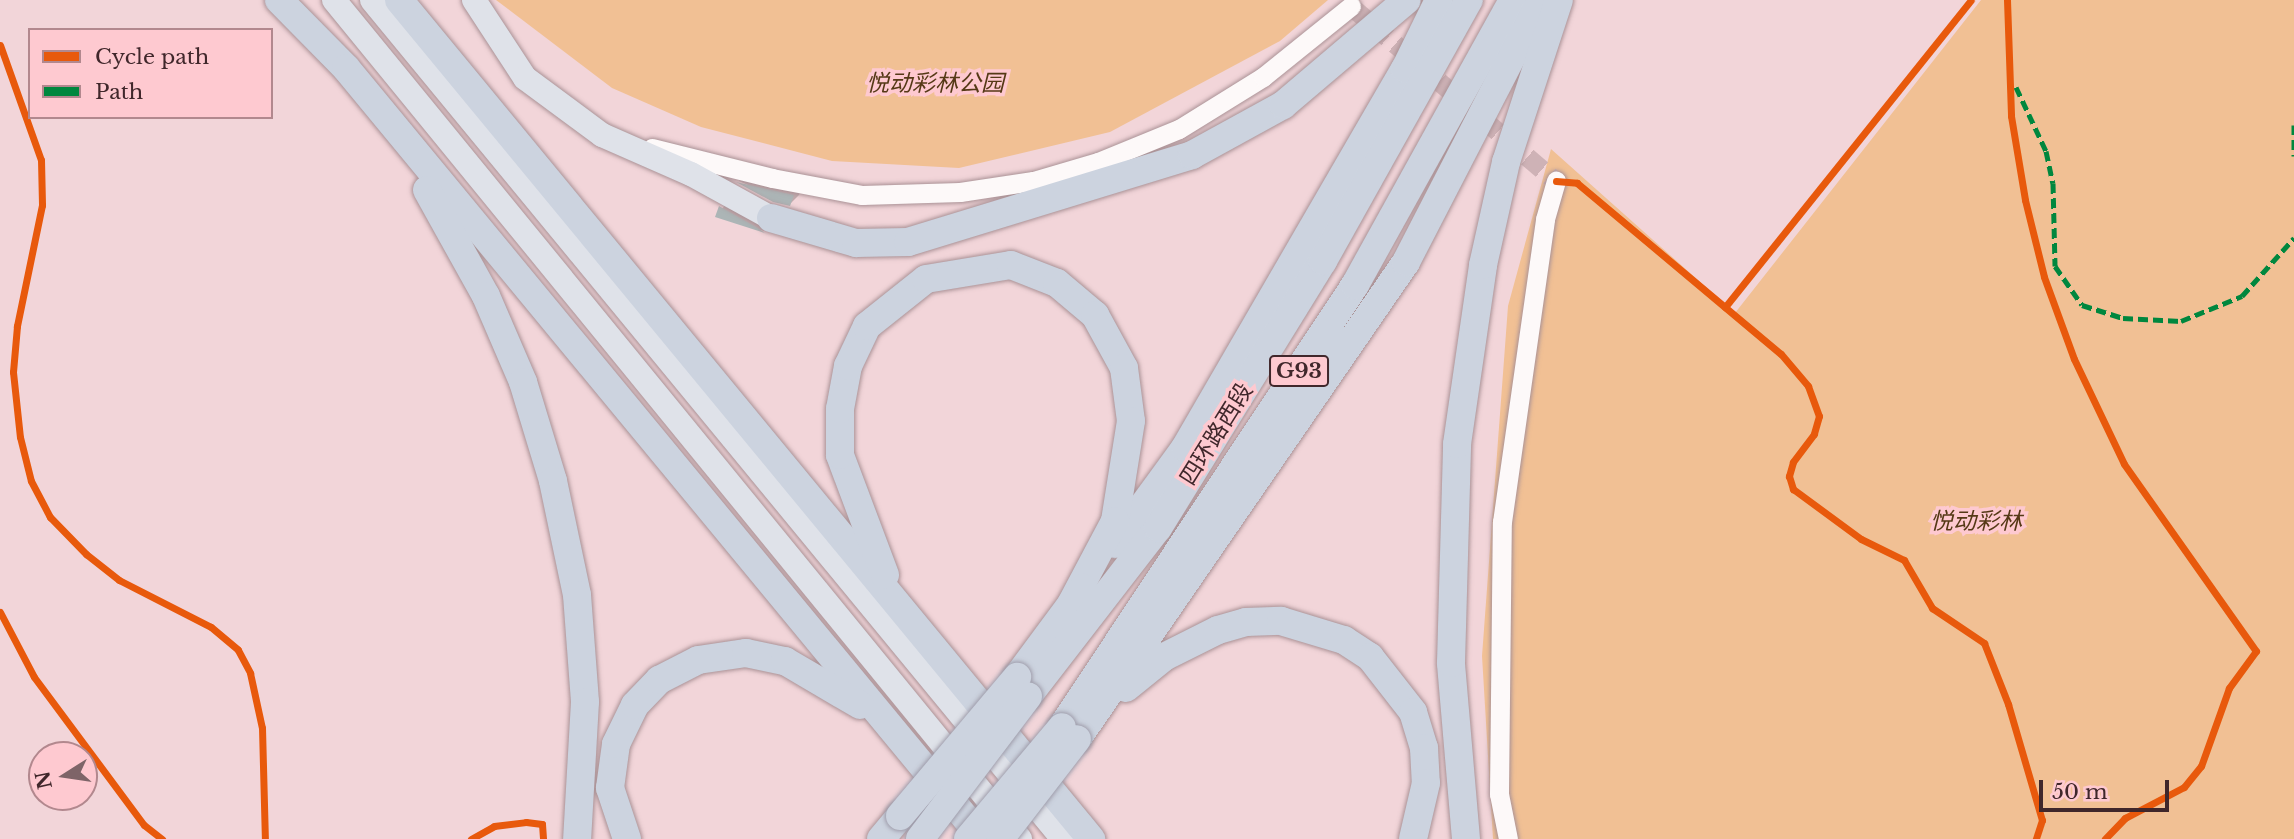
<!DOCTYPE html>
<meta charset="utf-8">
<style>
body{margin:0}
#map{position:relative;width:2294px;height:839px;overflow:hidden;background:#f2d5d9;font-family:"Libre Baskerville","Noto Sans SC",serif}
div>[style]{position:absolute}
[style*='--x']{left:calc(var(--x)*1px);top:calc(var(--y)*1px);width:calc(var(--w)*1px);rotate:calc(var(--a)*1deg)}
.green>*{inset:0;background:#f1c094}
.shadow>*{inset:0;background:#0003}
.building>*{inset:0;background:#acb5b6}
.minor-tunnel>*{height:19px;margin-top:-9.5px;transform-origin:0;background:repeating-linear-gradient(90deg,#ceb2b6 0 19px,transparent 0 29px)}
.roads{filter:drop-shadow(0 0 2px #aa9296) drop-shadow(0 0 2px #aa9296)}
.minor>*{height:19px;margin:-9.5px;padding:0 9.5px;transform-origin:9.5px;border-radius:9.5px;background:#fdf9f9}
.major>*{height:24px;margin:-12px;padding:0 12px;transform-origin:12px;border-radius:12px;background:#dfe2e9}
.highway>*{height:28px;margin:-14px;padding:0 14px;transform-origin:14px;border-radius:14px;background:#ccd3df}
.bridges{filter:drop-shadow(0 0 2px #9f9dab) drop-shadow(0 0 2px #9f9dab)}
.highway-bridge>*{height:28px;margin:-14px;padding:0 14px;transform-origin:14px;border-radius:14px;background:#ccd3df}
.quiet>*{height:5px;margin-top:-2.5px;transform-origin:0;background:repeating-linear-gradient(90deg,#00873e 0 10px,transparent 0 15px)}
.cycleway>*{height:7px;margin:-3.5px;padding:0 3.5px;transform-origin:3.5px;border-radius:3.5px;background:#e8590c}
span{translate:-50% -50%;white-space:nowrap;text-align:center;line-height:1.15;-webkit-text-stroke:7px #fec9d0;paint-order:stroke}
.shield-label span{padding:2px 5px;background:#fec9d0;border:2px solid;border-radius:5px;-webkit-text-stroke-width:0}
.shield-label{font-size:21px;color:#40272b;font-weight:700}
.park-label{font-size:23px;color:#553916;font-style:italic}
.street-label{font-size:23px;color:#40272b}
.legend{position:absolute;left:28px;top:28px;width:245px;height:91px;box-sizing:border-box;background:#fec9d0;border:2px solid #b2888e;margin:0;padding:9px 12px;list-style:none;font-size:21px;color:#40272b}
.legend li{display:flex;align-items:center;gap:14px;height:35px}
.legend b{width:35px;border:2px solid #b2888e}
.north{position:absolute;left:28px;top:741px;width:70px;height:70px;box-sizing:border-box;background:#fec9d0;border:2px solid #b2888e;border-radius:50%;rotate:258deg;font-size:19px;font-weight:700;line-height:28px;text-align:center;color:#40272b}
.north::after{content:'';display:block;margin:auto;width:24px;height:32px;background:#7e6468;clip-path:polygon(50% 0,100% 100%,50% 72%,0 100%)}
.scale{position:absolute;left:2039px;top:780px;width:130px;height:32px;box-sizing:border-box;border:4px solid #40272b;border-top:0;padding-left:9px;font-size:21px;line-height:24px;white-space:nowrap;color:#40272b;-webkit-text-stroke:5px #fec9d0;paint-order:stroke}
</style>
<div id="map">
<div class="green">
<div style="clip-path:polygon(496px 0,1328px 0,1280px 41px,1110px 132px,959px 168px,832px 161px,701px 127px,612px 88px)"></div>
<div style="clip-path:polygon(1981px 0,2294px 0,2294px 839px,1493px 839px,1482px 656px,1508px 306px,1551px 149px,1735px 313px)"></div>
</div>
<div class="shadow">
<div style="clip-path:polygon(746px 173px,802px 186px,799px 195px,790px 204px,739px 181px)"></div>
<div style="clip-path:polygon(729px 198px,772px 223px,764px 231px,718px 216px)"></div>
</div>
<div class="building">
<div style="clip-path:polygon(736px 182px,794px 195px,790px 206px,773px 202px)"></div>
<div style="clip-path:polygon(719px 206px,758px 228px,765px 233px,715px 217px)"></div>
</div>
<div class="minor-tunnel">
<div style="--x:1351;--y:6;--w:270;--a:40.5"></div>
</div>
<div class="roads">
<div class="minor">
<div style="--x:652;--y:148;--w:124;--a:14"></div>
<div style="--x:772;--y:178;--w:92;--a:10.7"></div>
<div style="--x:862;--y:195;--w:98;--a:-1.8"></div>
<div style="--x:960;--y:192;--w:74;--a:-8.6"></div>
<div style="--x:1033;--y:181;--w:68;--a:-16.3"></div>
<div style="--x:1098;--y:162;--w:87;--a:-22.2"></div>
<div style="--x:1179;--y:129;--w:99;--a:-31.8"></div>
<div style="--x:1263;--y:77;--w:113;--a:-38.9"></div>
<div style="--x:1508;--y:839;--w:46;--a:-101.3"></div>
<div style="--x:1499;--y:794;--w:272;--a:-89.4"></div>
<div style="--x:1502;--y:522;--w:306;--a:-81.9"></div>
<div style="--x:1545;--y:219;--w:40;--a:-74"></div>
</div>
<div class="major">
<div style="--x:334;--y:0;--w:1084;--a:50.73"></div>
<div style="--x:372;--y:0;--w:1087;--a:50.53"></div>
<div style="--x:474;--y:0;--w:93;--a:56.8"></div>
<div style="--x:525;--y:78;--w:96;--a:36.5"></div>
<div style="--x:602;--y:135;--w:97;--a:23.7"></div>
<div style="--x:691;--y:174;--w:91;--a:28.8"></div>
</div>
<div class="highway">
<div style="--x:279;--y:0;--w:95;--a:45.4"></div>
<div style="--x:346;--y:68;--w:1000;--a:50.44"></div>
<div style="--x:399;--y:0;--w:1088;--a:50.48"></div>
<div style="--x:427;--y:190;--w:121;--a:60.9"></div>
<div style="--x:486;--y:296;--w:94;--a:66.7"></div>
<div style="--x:523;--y:382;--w:103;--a:73.1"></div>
<div style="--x:553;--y:481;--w:116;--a:78.1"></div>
<div style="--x:577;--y:595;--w:107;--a:85.7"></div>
<div style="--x:585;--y:702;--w:137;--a:93.3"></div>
<div style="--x:771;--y:218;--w:89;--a:16.4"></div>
<div style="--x:856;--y:243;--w:52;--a:-1.1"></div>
<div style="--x:908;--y:242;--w:297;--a:-17"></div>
<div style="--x:1192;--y:155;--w:104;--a:-28.8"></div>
<div style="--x:1283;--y:105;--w:162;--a:-40.3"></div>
<div style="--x:1115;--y:544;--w:119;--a:-53.9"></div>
<div style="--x:1185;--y:448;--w:438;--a:-59.9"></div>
<div style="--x:1405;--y:69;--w:77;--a:-63.8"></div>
<div style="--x:885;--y:575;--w:128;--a:-110.6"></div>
<div style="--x:840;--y:455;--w:46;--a:-90"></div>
<div style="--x:840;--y:409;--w:44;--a:-79.5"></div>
<div style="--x:848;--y:366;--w:44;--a:-64.6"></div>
<div style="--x:867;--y:326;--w:75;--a:-38.5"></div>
<div style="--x:926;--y:279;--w:86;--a:-9.4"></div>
<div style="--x:1011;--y:265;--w:49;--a:21.4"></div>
<div style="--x:1057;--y:283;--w:50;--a:40.1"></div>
<div style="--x:1095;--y:315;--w:60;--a:61.3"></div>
<div style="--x:1124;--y:368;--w:53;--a:82.5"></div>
<div style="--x:1131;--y:421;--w:101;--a:99.1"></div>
<div style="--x:1115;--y:521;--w:94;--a:117.9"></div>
<div style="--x:1017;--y:677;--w:111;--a:-53.4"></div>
<div style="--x:1126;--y:688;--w:49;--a:-39.2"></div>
<div style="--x:1164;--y:657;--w:60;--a:-26.6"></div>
<div style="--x:1218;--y:630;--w:29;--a:-16"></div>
<div style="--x:1246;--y:622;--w:35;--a:-2"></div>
<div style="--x:1281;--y:621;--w:66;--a:16.8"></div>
<div style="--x:1344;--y:640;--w:31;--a:33"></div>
<div style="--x:1370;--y:657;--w:70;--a:52"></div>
<div style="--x:1413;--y:712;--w:38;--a:73"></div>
<div style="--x:1424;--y:748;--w:35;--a:87"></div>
<div style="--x:1426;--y:783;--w:57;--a:103.1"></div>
<div style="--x:1028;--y:696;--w:212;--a:-52.3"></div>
<div style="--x:1158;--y:528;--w:314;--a:-58.3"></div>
<div style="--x:1323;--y:261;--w:299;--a:-60.8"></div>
<div style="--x:1062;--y:727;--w:530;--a:-56.46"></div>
<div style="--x:1355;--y:285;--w:326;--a:-61"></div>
<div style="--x:1077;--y:739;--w:579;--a:-55.4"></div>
<div style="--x:1406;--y:262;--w:295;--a:-62.7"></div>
<div style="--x:627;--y:839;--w:54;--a:-108.4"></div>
<div style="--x:610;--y:788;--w:44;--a:-82.2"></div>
<div style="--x:616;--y:744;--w:43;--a:-64"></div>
<div style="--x:635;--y:705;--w:35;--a:-46"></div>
<div style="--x:659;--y:680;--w:44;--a:-27.1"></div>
<div style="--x:698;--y:660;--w:49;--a:-8.3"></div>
<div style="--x:746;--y:653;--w:40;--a:12"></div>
<div style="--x:785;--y:661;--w:87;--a:30.4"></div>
<div style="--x:881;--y:839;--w:30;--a:-50"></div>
<div style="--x:1466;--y:839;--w:177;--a:-94.9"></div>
<div style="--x:1451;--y:663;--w:219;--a:-88.4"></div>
<div style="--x:1457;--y:444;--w:181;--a:-81.7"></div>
<div style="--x:1483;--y:265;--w:106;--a:-77.4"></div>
<div style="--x:1506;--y:162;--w:170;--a:-71.9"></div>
</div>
</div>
<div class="bridges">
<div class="highway-bridge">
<div style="--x:900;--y:816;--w:182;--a:-49.9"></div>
<div style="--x:920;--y:839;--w:179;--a:-52.9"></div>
<div style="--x:968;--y:839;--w:146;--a:-50"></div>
<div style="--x:1000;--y:839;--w:126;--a:-52.4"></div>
</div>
</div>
<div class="quiet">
<div style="--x:2016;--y:87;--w:71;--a:64.9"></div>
<div style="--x:2046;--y:151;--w:33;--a:78"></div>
<div style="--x:2053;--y:183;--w:83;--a:88.6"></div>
<div style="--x:2055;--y:266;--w:47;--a:55.3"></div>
<div style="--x:2082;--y:305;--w:43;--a:17.6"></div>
<div style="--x:2123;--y:318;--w:58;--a:3"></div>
<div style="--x:2181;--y:321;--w:66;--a:-22.3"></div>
<div style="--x:2242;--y:296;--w:78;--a:-48.1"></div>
<div style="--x:2294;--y:125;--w:31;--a:90"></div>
</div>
<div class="cycleway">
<div style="--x:2007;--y:0;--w:116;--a:88"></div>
<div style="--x:2011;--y:116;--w:85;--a:80.5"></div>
<div style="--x:2025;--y:200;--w:79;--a:76.1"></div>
<div style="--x:2044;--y:277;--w:87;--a:69.9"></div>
<div style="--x:2074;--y:359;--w:116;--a:64.5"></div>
<div style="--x:2124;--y:464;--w:229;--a:54.8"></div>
<div style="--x:2256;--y:651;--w:46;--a:126.1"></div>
<div style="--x:2229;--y:688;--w:83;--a:109.7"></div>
<div style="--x:2201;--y:766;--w:27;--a:129"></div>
<div style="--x:2184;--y:787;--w:67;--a:152.3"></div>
<div style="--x:2125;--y:818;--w:29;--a:134"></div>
<div style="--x:0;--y:45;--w:122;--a:70.4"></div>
<div style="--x:41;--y:160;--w:45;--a:88.7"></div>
<div style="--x:42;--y:205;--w:124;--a:101.7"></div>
<div style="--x:17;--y:326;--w:46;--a:95"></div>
<div style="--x:13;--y:372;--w:65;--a:83.9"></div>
<div style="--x:20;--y:437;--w:45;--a:76"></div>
<div style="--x:31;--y:481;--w:41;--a:62.2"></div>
<div style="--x:50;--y:517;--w:52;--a:45.8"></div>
<div style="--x:86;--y:554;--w:42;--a:38.2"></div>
<div style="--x:119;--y:580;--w:103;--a:27.1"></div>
<div style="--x:211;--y:627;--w:35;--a:40"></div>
<div style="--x:238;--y:650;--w:26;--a:62"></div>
<div style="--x:250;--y:673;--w:56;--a:77.7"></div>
<div style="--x:262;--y:728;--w:111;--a:88.5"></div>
<div style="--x:1556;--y:181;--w:21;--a:5"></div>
<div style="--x:1577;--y:183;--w:266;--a:40"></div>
<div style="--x:1781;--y:354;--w:42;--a:49.8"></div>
<div style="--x:1808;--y:386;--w:32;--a:70"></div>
<div style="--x:1819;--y:416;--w:19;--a:106"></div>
<div style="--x:1814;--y:434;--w:35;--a:127"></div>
<div style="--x:1793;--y:462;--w:15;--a:106"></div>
<div style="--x:1789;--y:476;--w:14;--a:73"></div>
<div style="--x:1793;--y:489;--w:84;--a:36.3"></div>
<div style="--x:1861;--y:539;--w:48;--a:26"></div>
<div style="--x:1904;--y:560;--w:56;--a:59.7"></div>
<div style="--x:1932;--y:608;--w:63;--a:33.9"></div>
<div style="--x:1984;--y:643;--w:66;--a:68.5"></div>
<div style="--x:2008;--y:704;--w:121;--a:73.7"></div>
<div style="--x:2042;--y:820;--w:20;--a:108"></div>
<div style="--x:1725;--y:307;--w:393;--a:-51.3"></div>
<div style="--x:0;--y:612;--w:73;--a:62.4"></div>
<div style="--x:34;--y:677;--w:184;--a:53.4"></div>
<div style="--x:144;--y:825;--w:23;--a:38"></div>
<div style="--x:471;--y:839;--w:26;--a:-29"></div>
<div style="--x:494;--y:826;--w:32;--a:-7"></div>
<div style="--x:526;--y:822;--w:16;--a:7"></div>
<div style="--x:542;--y:824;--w:15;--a:86"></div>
</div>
<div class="shield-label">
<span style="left:1299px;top:371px">G93</span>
</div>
<div class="park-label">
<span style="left:935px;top:83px">悦动彩林公园</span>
<span style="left:1976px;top:521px">悦动彩林</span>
</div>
<div class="street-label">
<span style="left:1216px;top:434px;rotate:-58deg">四环路西段</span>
</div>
<ul class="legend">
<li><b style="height:9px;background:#e8590c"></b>Cycle path</li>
<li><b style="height:9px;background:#00873e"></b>Path</li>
</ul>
<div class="north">N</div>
<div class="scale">50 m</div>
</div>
